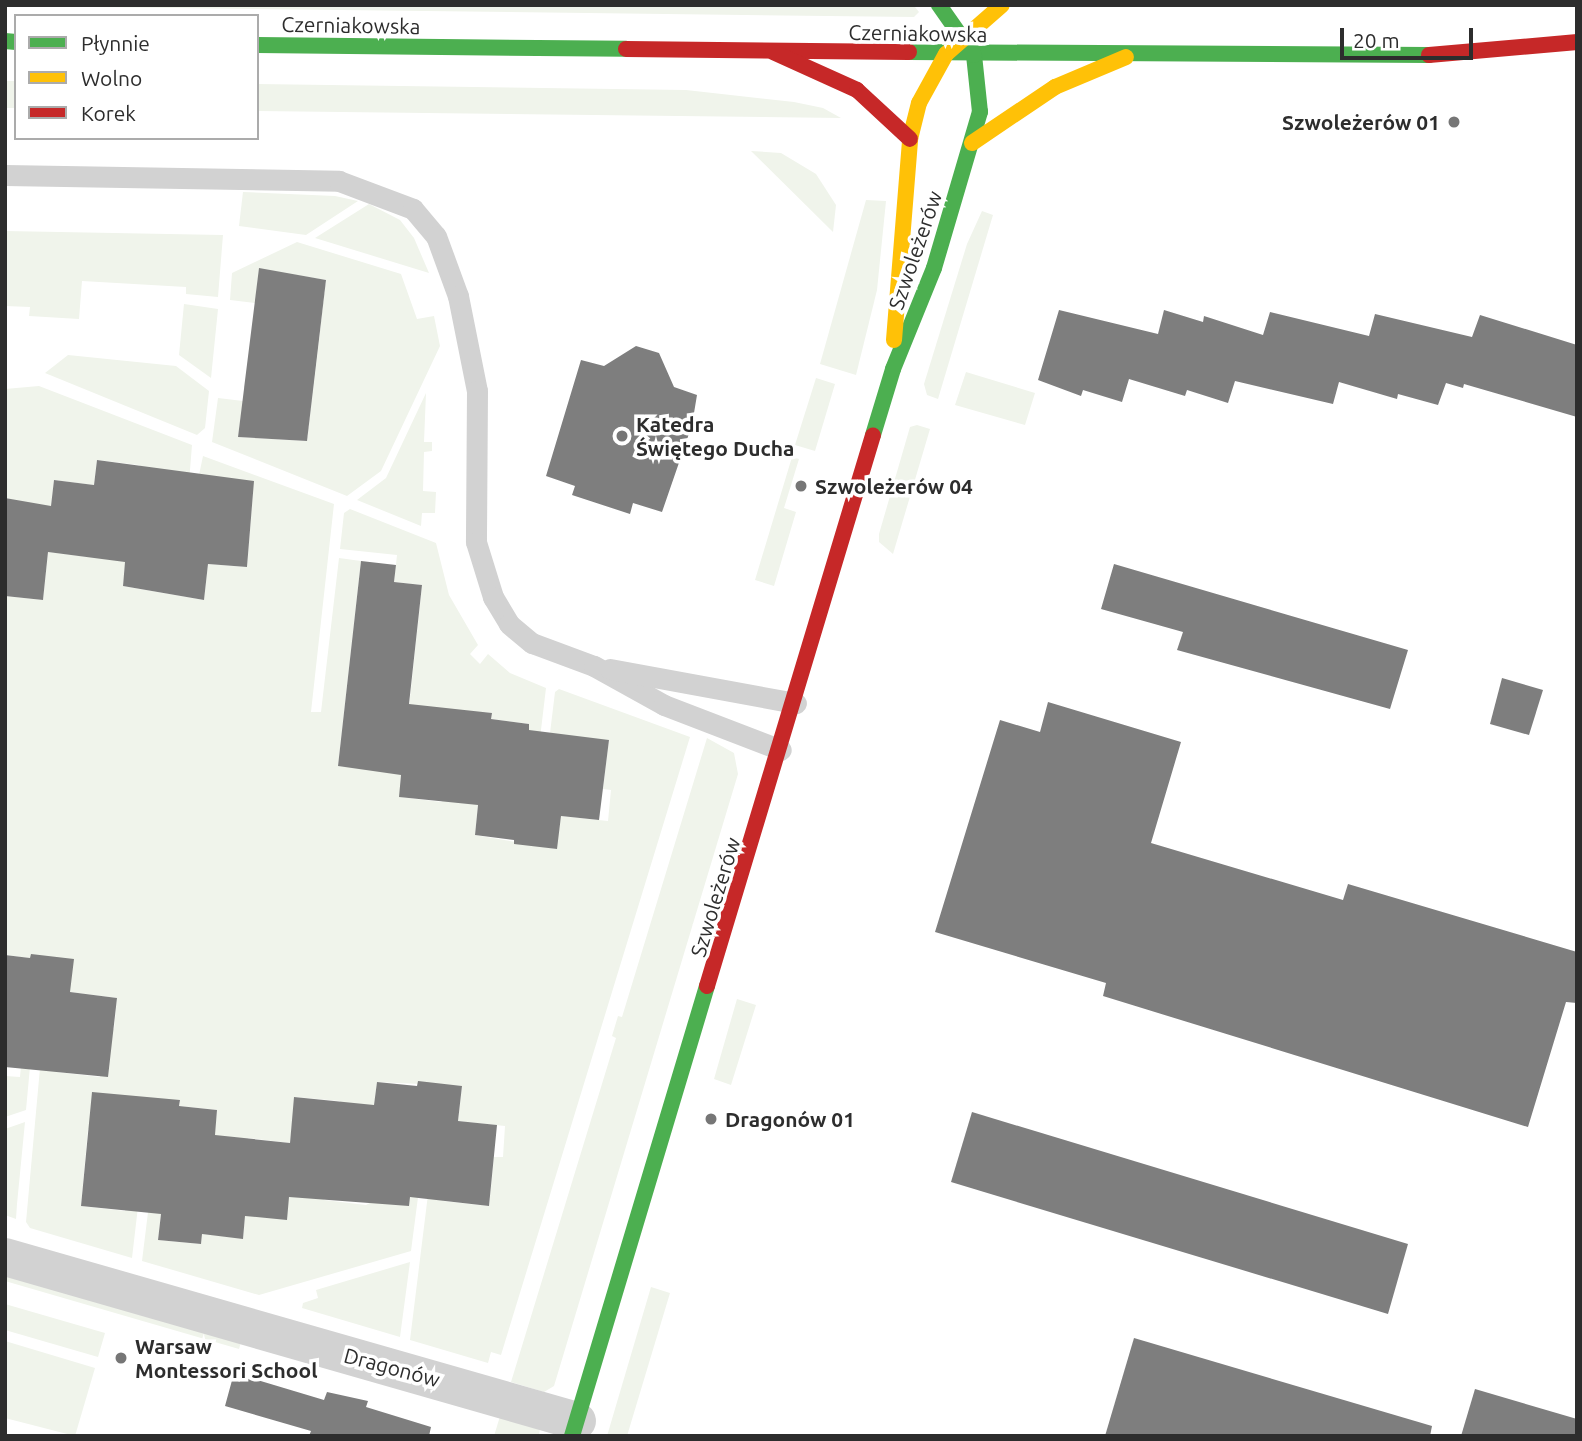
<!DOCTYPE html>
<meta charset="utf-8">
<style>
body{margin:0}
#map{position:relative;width:1582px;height:1441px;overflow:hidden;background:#fff;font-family:Ubuntu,sans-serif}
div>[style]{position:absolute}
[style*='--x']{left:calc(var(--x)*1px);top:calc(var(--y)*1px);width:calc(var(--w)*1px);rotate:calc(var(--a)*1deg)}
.green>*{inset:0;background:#f0f4eb}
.building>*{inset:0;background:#7e7e7e}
.lane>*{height:21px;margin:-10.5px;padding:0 10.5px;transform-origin:10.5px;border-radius:10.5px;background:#d2d2d2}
.street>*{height:38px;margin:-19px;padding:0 19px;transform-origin:19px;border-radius:19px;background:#d2d2d2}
.fast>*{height:16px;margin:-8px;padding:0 8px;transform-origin:8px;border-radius:8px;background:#4caf50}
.slow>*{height:16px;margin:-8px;padding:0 8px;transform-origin:8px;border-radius:8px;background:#ffc107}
.jam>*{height:16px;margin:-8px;padding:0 8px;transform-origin:8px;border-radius:8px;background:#c62828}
.dots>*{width:19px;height:19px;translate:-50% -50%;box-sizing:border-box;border:4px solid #fff;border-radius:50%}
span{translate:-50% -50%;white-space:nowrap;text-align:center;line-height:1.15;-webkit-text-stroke:7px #fff;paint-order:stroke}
.street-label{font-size:21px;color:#2d2d2d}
.poi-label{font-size:21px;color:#2d2d2d;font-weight:700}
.right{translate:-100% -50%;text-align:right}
.left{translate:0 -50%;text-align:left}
.frame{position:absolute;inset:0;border:7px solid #2d2d2d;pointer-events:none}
.legend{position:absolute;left:14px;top:14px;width:245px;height:126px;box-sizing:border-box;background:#fff;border:2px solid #ababab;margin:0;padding:9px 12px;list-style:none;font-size:21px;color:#2d2d2d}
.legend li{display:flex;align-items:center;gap:14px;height:35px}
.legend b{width:35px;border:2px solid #ababab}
.scale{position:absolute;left:1340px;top:28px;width:133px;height:32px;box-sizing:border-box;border:4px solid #2d2d2d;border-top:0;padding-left:9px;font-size:21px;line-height:24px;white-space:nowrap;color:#2d2d2d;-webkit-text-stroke:5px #fff;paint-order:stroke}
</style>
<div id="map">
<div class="green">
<div style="clip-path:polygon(894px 5px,915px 7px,919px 12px,914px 17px,5px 6px)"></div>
<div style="clip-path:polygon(5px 81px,16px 81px,16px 108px,5px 108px)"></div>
<div style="clip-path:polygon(257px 84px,686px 90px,794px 102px,823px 108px,841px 118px,257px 111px)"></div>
<div style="clip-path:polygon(751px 151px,781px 153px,816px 174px,836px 205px,833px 232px)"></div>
<div style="clip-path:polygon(243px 192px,335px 196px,358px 201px,306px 235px,239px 226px)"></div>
<div style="clip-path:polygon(866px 200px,886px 201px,877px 290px,856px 375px,820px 364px)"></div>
<div style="clip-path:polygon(369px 204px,400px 220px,414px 238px,429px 273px,315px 238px)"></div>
<div style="clip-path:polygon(982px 211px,993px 215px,938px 399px,927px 395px,924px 384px,967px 244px)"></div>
<div style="clip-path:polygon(5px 231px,223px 235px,218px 297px,186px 294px,186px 287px,82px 281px,79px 319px,29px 316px,30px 307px,5px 306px)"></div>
<div style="clip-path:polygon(297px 242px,401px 274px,417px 319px,434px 316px,440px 346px,381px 471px,347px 496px,212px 442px,218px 398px,243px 401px,238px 437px,307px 441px,326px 280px,259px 269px,255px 303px,230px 300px,232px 273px)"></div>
<div style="clip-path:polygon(184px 304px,218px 309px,211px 378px,179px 355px)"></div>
<div style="clip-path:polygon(68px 355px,176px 366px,209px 391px,205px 428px,197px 435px,45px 373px)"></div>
<div style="clip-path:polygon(966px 372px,1035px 393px,1025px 425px,955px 405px)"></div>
<div style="clip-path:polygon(816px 378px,835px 384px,815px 451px,795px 445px)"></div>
<div style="clip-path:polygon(39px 386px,192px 445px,186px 520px,139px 465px,97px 460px,94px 485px,54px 480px,49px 528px,14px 500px,5px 498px,5px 389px)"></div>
<div style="clip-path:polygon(426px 393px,424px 442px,432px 442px,432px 451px,424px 452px,423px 491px,436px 492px,435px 513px,422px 513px,421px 526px,357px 500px,386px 478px)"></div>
<div style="clip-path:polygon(917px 425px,930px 429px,893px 554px,879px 542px,879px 534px,910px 427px)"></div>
<div style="clip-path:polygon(203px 456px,334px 504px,311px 712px,321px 712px,339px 558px,361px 561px,338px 766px,401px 771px,400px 797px,441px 802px,481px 774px,475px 835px,556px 849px,561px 816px,608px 821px,611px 790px,603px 789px,609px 740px,546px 766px,555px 692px,559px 689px,690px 737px,501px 1355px,491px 1352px,488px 1363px,410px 1340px,432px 1162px,447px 1163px,443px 1201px,489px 1206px,494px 1157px,503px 1157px,505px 1126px,458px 1121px,462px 1086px,377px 1082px,370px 1139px,337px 1135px,340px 1101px,295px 1097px,290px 1143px,248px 1138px,245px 1166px,212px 1163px,217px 1110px,179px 1106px,180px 1101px,132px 1133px,88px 1129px,81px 1206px,125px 1211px,128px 1179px,141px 1181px,132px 1258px,30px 1228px,26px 1222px,42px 1046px,59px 1048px,57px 1072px,100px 1077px,106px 1028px,114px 1029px,117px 998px,70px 992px,30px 958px,5px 955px,5px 596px,43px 600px,48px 552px,89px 557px,128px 535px,123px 586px,204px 600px,208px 564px,247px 567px,253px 493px,194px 499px)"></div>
<div style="clip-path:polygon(792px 457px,799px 459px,784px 508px,796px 512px,774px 586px,755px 580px)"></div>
<div style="clip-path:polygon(350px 509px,436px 543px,449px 595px,478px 645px,470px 654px,480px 664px,488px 654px,510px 673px,546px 688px,538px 755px,526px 753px,529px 724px,491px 719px,491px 713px,409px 707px,422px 585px,394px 582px,397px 555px,340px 549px,344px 513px)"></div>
<div style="clip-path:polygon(707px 738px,734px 753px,738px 774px,554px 1386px,544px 1392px,511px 1382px,616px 1038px,612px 1036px,618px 1016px,622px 1017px)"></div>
<div style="clip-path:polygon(737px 999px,756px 1005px,731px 1085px,714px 1079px)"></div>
<div style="clip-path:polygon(23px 1044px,32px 1045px,26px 1110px,5px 1117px,5px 1076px,20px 1077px)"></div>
<div style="clip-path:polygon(25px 1122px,17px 1204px,16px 1219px,5px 1215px,5px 1129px)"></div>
<div style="clip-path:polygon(291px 1172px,326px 1175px,324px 1200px,366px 1205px,412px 1181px,420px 1182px,411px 1251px,259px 1295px,142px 1261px,150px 1196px,163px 1197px,158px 1240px,201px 1244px,202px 1234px,243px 1238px,245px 1216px)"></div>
<div style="clip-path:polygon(410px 1262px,400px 1337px,302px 1308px,303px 1303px,318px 1298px,316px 1290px)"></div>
<div style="clip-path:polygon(5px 1271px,241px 1342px,239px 1349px,5px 1281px)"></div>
<div style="clip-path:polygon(651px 1287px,670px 1293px,627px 1436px,607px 1436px)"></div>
<div style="clip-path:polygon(5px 1304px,105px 1333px,98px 1357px,5px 1330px)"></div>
<div style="clip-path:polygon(5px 1341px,95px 1368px,75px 1436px,5px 1418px)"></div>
<div style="clip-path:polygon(501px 1413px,540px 1427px,539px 1436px,494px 1436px)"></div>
</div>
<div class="building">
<div style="clip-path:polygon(259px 268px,326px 280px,307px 441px,238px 437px)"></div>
<div style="clip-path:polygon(1059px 310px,1158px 334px,1164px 310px,1203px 322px,1204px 316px,1263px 335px,1270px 312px,1369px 336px,1375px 314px,1472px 337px,1480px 315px,1577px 345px,1577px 417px,1464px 384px,1463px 388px,1446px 383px,1438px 405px,1398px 394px,1397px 399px,1339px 382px,1333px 404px,1235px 381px,1228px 403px,1187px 390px,1185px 396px,1129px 379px,1122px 402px,1083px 390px,1081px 396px,1038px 380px)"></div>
<div style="clip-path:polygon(636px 346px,659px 353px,674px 387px,697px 395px,692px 425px,662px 512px,633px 503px,630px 514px,572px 495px,575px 486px,546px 476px,581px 360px,604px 366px)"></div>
<div style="clip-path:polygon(97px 460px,254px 481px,247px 567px,208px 564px,204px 600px,123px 586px,125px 562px,48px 552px,43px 600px,5px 596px,5px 498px,51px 506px,54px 480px,94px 485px)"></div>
<div style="clip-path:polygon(361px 561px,396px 565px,394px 582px,422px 585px,409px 704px,492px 713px,491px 719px,529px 724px,529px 730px,609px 740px,599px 820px,561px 816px,557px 849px,514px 844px,514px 840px,475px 835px,478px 805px,399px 797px,401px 775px,338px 766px)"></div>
<div style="clip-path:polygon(1114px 564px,1408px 650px,1390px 709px,1177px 650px,1183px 632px,1101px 609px)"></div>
<div style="clip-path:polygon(1502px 678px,1543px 690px,1529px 735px,1490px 724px)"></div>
<div style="clip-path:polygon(1048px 702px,1181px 742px,1151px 843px,1343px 900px,1348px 884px,1577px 952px,1577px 1003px,1566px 1002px,1528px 1127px,1103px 996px,1106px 983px,935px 932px,1000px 720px,1040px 732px)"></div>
<div style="clip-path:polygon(31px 954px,74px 959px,70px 992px,117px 998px,108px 1077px,5px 1067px,5px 955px,30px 958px)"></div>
<div style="clip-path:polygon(418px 1081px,462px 1086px,458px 1121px,497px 1125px,489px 1206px,410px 1197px,409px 1206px,289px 1197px,287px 1220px,245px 1216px,243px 1239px,202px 1234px,201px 1244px,158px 1240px,161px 1214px,81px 1206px,92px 1092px,180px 1100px,179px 1106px,217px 1110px,215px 1135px,290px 1143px,294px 1097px,374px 1105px,377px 1082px,417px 1086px)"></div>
<div style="clip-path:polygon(972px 1112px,1408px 1244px,1388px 1314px,951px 1182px)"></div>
<div style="clip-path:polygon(1134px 1338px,1432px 1426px,1430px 1436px,1105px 1436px)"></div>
<div style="clip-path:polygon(234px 1373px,324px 1400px,327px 1392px,368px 1401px,366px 1407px,431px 1427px,429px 1436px,309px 1436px,311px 1431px,225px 1406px)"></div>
<div style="clip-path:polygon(1475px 1389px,1577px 1419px,1577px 1436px,1461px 1436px)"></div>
</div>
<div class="lane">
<div style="--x:5;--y:175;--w:334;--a:1"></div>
<div style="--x:339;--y:181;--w:79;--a:20.7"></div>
<div style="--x:413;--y:209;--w:35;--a:50"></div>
<div style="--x:436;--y:236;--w:64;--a:69.9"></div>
<div style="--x:458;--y:296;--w:97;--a:78.7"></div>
<div style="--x:477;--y:391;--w:151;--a:90.4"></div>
<div style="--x:476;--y:542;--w:58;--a:72.8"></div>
<div style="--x:493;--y:597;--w:31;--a:59"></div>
<div style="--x:509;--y:624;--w:30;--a:40"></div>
<div style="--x:532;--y:643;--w:66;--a:20.4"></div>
<div style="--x:594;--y:666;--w:80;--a:29.1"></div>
<div style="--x:664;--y:705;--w:125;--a:21"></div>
<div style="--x:610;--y:669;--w:189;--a:10.4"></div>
</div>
<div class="street">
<div style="--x:5;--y:1257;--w:595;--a:16"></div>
</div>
<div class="fast">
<div style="--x:5;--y:41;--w:11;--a:5"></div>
<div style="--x:257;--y:45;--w:369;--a:0.6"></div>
<div style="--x:909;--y:52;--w:520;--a:0.33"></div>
<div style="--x:873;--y:435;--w:69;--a:-73.1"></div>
<div style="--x:893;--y:369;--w:109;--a:-67.9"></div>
<div style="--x:934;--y:268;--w:163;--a:-73.6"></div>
<div style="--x:980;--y:112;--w:57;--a:-96"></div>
<div style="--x:974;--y:55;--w:61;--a:-125"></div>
<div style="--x:572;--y:1436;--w:470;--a:-73.3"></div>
</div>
<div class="slow">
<div style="--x:972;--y:143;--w:100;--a:-34"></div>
<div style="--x:1055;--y:87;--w:77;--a:-22.9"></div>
<div style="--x:894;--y:340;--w:202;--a:-85.4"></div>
<div style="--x:910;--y:139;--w:37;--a:-76"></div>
<div style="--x:919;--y:103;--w:56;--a:-61.1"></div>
<div style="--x:946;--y:54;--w:74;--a:-41.2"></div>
</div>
<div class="jam">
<div style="--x:626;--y:49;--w:283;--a:0.6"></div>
<div style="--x:773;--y:52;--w:92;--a:24.3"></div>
<div style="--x:857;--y:90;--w:72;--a:42.8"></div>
<div style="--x:1429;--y:55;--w:149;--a:-5"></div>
<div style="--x:707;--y:986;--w:575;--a:-73.23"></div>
</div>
<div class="dots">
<div style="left:1454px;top:122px;background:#767676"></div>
<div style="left:622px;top:436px;background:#767676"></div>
<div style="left:801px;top:486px;background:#767676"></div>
<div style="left:711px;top:1119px;background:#767676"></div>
<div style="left:121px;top:1358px;background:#767676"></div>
</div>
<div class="street-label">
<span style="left:351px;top:25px;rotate:1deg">Czerniakowska</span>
<span style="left:918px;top:33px;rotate:1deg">Czerniakowska</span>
<span style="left:915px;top:250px;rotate:-71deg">Szwoleżerów</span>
<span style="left:715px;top:897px;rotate:-73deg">Szwoleżerów</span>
<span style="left:392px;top:1367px;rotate:15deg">Dragonów</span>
</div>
<div class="poi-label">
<span class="right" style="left:1440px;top:122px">Szwoleżerów 01</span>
<span class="left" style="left:636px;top:436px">Katedra<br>Świętego Ducha</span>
<span class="left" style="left:815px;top:486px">Szwoleżerów 04</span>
<span class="left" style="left:725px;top:1119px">Dragonów 01</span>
<span class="left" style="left:135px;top:1358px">Warsaw<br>Montessori School</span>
</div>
<div class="frame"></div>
<ul class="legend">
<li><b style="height:9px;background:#4caf50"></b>Płynnie</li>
<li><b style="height:9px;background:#ffc107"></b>Wolno</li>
<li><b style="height:9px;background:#c62828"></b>Korek</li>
</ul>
<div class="scale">20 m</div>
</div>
